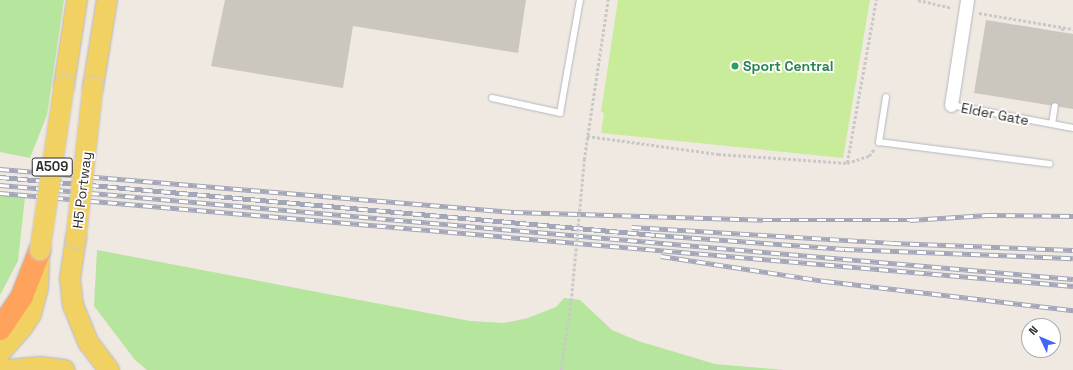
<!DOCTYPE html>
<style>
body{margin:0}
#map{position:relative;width:1073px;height:370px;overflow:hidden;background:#efe9e1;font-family:"Space Grotesk",sans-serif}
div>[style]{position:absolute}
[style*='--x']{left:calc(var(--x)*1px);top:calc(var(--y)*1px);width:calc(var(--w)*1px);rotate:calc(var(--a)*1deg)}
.green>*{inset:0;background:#b6e59e}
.pitch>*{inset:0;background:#c9ec9a}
.building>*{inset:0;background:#cbc7bf}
.path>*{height:2.5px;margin-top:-1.25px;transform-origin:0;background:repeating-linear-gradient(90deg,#c9c9c9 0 3px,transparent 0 5px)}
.roads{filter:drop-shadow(0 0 1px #b4b7c1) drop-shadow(0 0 1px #b4b7c1)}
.lane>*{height:6px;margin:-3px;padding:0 3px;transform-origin:3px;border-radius:3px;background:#fff}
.street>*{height:13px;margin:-6.5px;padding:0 6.5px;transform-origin:6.5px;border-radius:6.5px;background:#fff}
.primary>*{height:20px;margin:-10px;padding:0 10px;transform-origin:10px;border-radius:10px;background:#f2d163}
.highway>*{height:22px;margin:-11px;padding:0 11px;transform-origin:11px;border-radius:11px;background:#ffa35c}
.rail>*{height:4.5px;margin-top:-2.25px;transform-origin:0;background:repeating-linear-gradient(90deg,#fff 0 9px,#a3a6b8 0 18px);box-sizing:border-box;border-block:1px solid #a3a6b8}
.path-bridge>*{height:2.5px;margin-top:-1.25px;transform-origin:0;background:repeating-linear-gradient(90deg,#c9c9c9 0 3px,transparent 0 5px)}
.bridges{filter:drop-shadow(0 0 1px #c9c9c9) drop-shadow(0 0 1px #c9c9c9)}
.primary-bridge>*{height:20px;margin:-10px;padding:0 10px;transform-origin:10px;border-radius:10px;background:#f2d163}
.dots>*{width:11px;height:11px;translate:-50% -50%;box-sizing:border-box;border:2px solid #fff;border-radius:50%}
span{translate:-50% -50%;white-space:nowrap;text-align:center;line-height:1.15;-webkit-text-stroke:3.5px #fff;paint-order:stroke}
.shield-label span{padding:1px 3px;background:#fff;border:1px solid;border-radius:3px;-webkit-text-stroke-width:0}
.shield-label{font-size:13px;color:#2e2e2e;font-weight:700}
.leisure-label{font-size:14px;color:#27864d;font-weight:700}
.left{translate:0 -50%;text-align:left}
.street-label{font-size:14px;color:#2e2e2e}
.north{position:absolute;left:1021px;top:318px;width:40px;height:40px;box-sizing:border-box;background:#fff;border:1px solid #ababab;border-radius:50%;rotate:314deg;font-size:11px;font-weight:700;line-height:16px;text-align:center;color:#2e2e2e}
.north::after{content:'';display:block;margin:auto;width:14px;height:18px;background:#4264fb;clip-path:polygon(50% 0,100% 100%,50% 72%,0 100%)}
</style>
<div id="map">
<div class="green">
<div style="clip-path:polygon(0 0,64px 0,47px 115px,30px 158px,0 152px)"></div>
<div style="clip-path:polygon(0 195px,25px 197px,18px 261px,0 295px)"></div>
<div style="clip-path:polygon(97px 250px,470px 321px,504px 323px,528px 318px,556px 307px,564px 298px,580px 300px,612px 330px,638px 341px,715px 364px,784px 370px,147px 370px,135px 360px,94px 306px)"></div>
</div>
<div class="pitch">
<div style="clip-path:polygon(618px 0,870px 0,843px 158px,601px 133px,604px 113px,601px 112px)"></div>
</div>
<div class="building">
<div style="clip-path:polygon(225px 0,526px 0,518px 53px,353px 26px,343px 88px,211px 66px)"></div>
<div style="clip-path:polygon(986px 20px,1073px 34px,1073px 109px,974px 93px)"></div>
</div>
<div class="path">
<div style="--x:918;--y:0;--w:35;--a:13"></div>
<div style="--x:979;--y:13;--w:95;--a:9.7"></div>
<div style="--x:1063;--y:28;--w:4;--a:90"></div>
<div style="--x:587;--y:136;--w:132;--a:7.8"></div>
<div style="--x:718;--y:154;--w:129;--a:4"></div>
<div style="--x:847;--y:163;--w:23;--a:-18"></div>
<div style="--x:869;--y:156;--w:9;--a:-54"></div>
<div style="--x:584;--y:160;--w:162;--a:-81.5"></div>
<div style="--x:847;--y:163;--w:166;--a:-79.9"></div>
<div style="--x:561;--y:370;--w:70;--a:-81.8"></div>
</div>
<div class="roads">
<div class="lane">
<div style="--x:886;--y:97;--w:46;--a:98.8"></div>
<div style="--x:879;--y:142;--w:172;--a:7.3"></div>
<div style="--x:492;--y:98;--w:70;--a:12.4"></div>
<div style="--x:560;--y:113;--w:115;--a:-80"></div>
<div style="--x:951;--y:105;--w:124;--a:10.7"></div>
<div style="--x:1052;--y:124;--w:18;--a:-81"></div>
</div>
<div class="street">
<div style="--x:951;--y:105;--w:106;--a:-81.3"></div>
</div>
<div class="primary">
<div style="--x:64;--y:85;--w:86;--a:-81.3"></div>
<div style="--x:93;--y:87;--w:88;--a:-80.9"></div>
<div style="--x:76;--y:238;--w:40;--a:98.5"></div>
<div style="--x:70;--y:278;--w:27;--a:84"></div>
<div style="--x:73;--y:305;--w:40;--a:68"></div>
<div style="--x:88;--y:342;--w:35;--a:53"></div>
<div style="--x:0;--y:353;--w:33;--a:-49"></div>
<div style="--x:22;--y:328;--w:17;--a:-57"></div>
<div style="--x:31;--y:314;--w:27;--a:-75"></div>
<div style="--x:38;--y:288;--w:29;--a:-88"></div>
<div style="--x:6;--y:370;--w:34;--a:-5"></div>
<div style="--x:40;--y:367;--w:25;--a:7"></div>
</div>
<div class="highway">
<div style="--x:0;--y:329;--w:40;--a:-56"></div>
<div style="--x:22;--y:296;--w:49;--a:-68.6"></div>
</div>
</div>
<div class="rail">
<div style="--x:0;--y:169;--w:516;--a:4.78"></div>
<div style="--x:514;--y:212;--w:249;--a:1.8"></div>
<div style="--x:763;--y:220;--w:147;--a:0"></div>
<div style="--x:910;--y:220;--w:78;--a:-3.7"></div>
<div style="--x:988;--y:215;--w:85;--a:0.7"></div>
<div style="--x:0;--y:177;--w:659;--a:5.05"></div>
<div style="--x:656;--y:235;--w:190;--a:4.2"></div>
<div style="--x:845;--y:249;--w:228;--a:2.3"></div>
<div style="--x:0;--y:185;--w:1077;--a:5.01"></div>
<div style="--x:0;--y:193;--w:1077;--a:4.95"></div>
<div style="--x:632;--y:227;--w:260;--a:3.5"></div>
<div style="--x:892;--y:243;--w:181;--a:2.2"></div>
<div style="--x:661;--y:256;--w:166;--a:8.7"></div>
<div style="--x:825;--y:281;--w:250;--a:6.7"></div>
</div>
<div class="path-bridge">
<div style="--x:571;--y:301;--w:142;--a:-84.7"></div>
</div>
<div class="bridges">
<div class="primary-bridge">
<div style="--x:76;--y:238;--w:152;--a:-83.6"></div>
<div style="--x:40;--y:250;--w:167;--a:-81.7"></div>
</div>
</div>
<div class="dots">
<div style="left:735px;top:66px;background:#2e9e5b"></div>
</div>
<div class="shield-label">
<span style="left:52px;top:167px">A509</span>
</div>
<div class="leisure-label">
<span class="left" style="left:743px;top:66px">Sport Central</span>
</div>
<div class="street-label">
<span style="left:995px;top:114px;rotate:11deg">Elder Gate</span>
<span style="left:82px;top:190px;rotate:-83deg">H5 Portway</span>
</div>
<div class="north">N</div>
</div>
